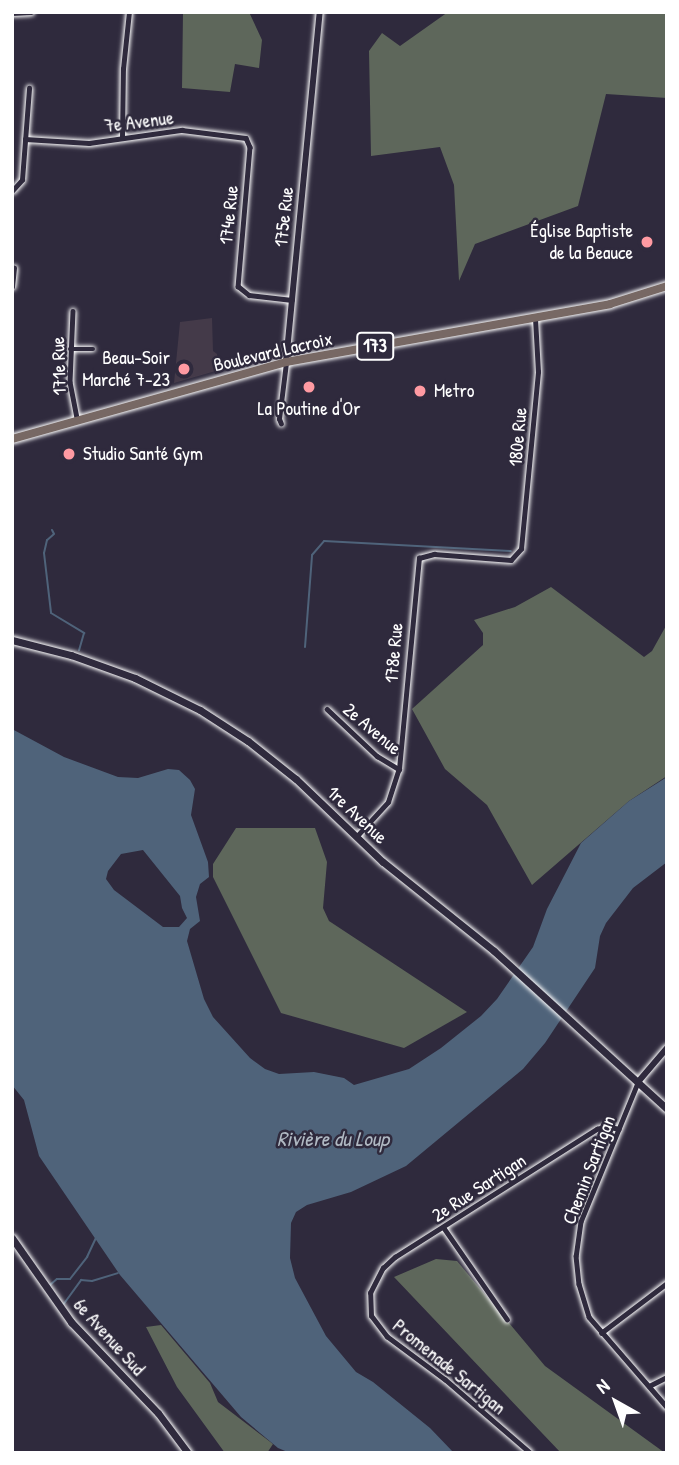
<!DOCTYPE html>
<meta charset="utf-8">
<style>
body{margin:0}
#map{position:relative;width:679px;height:1465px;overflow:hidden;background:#2f2a3d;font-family:"Patrick Hand",sans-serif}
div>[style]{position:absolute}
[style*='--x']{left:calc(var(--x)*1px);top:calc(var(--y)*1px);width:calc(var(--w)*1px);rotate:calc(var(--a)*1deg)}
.built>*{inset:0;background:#443a49}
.green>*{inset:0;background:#5e675b}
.water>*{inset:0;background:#4f637a}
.stream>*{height:2px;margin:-1px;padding:0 1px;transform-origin:1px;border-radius:1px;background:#4f637a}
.roads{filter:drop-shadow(0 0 2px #fff) drop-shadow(0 0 2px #fff)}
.minor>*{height:4.5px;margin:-2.25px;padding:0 2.25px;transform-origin:2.25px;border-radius:2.25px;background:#2f2a3d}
.tertiary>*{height:6px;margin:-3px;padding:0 3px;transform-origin:3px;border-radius:3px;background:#2f2a3d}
.secondary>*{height:7px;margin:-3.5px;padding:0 3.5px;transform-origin:3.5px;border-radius:3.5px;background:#2f2a3d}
.primary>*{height:8px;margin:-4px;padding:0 4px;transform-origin:4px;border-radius:4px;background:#776864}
.dots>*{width:19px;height:19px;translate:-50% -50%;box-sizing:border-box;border:4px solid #2f2a3d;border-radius:50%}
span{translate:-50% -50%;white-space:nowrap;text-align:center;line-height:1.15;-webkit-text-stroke:5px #2f2a3d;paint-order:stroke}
.shield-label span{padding:2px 5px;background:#2f2a3d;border:2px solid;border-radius:5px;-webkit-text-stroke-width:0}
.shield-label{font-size:18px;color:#fff;font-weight:700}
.street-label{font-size:19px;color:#fff}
.poi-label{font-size:19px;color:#fff}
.right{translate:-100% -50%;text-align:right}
.left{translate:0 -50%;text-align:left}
.water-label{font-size:21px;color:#b0b9c3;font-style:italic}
.frame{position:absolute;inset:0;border:14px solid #fff;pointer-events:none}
.north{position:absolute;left:581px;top:1367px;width:70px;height:70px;-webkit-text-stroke:5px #2f2a3d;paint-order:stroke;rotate:320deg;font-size:19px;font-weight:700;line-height:28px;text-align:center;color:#fff}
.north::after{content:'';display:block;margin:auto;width:24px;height:32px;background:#fff;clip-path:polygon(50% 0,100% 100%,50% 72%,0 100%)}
</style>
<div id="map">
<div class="built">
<div style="clip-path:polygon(212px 318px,213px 351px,217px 354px,219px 370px,174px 383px,180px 322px)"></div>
</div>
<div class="green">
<div style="clip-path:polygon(183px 12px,249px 12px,262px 40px,259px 68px,235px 64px,230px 92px,182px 88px)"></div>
<div style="clip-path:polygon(448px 12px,667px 12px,667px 98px,606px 94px,578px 206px,475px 244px,459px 281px,454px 185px,440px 147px,371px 156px,369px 51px,382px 33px,400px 46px)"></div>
<div style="clip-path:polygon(551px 587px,644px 657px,652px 651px,667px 624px,667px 776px,629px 801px,532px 885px,487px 805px,445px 769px,412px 709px,483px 645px,483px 633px,474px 620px,515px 607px)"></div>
<div style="clip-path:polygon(236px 828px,315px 828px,327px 862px,323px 908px,329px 921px,467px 1012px,404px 1048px,281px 1013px,213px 877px,213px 864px)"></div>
<div style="clip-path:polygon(436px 1259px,457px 1261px,545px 1366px,665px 1453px,561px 1453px,394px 1277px)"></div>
<div style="clip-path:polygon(161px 1325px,210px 1383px,218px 1402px,273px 1444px,267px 1453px,225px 1453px,177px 1387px,146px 1327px)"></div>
</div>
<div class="water">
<div style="clip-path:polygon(evenodd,12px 729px,64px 757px,118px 777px,138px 778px,168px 769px,179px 770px,190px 780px,195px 789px,191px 815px,208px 862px,209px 877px,200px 884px,196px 897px,200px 921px,190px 929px,187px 941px,204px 999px,213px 1017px,250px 1058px,265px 1069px,279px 1074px,314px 1072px,344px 1078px,354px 1085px,409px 1069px,441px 1048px,481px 1016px,497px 999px,533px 947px,547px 909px,581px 843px,629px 801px,667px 777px,667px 862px,633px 888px,606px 923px,600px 936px,595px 968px,545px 1043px,523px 1069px,406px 1166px,351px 1192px,307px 1205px,296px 1212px,291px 1223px,290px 1258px,295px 1278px,326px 1336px,356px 1372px,373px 1382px,430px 1428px,454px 1453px,290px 1453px,278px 1448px,241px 1417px,120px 1275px,39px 1156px,24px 1100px,12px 1085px,12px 729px,143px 850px,180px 896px,182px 908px,187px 918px,179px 927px,163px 927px,114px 890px,106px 879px,108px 871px,121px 854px,143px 850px)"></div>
</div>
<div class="stream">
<div style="--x:52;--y:530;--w:4;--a:63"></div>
<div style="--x:54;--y:534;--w:9;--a:139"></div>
<div style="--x:47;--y:540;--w:13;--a:103"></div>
<div style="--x:44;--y:553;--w:60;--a:83.3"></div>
<div style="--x:51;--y:613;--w:39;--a:31"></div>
<div style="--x:84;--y:633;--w:18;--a:106"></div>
<div style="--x:305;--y:647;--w:92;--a:-85.6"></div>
<div style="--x:312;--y:555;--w:18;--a:-49"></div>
<div style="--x:324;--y:541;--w:187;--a:3.1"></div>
<div style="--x:50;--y:1285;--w:9;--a:-41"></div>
<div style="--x:57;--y:1279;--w:13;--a:0"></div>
<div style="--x:70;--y:1279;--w:28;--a:-52"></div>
<div style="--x:87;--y:1257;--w:21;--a:-65"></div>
<div style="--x:63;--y:1305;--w:31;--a:-54"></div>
<div style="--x:81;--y:1280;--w:11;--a:5"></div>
<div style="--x:92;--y:1281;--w:27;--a:-17"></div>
</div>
<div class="roads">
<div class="minor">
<div style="--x:12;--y:13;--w:19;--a:-3"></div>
<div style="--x:122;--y:137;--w:68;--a:-89.2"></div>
<div style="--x:123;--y:69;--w:57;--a:-84"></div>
<div style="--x:25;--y:139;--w:64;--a:3.6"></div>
<div style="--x:89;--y:143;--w:94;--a:-8"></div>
<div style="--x:182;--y:130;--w:64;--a:7.1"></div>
<div style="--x:246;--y:138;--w:10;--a:66"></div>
<div style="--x:250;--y:147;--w:140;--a:94.9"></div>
<div style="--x:238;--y:286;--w:14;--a:39"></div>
<div style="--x:249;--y:295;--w:43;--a:6.6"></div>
<div style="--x:12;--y:191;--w:15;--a:-48"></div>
<div style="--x:22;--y:180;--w:92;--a:-85.6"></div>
<div style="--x:12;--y:287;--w:19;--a:-84"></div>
<div style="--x:73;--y:311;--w:71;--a:92.4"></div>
<div style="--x:70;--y:382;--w:38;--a:79"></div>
<div style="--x:70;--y:349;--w:23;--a:0"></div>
<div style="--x:281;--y:424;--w:5;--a:-112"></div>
<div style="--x:279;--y:419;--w:56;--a:-82.9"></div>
<div style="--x:327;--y:709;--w:69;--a:43.2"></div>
<div style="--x:377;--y:756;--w:26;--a:31"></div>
<div style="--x:357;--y:836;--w:46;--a:-47.6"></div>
<div style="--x:388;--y:802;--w:35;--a:-72"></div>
<div style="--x:399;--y:769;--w:212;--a:-84.6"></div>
<div style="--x:419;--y:558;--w:16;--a:-15"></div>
<div style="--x:434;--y:554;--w:77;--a:4.5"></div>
<div style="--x:511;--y:560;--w:15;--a:-48"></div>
<div style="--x:521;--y:549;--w:178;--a:-84.5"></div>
<div style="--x:538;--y:372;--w:54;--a:-93.2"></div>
<div style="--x:638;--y:1083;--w:150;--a:112.3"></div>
<div style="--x:581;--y:1222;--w:34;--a:98"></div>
<div style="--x:576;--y:1256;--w:28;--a:84"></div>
<div style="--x:579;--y:1284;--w:34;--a:73"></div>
<div style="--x:589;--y:1317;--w:119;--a:49.1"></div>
<div style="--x:444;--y:1228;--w:111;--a:55.3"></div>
<div style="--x:601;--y:1333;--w:83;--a:-37.1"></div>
<div style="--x:649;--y:1386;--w:20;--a:-27"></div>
<div style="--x:530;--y:1453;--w:112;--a:-139.3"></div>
<div style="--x:445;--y:1380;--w:72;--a:-143.4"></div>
<div style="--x:387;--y:1337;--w:26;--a:-127"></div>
<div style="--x:371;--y:1316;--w:23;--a:-92"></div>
<div style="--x:370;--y:1293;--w:28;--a:-63"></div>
<div style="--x:383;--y:1268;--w:16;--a:-43"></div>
<div style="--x:395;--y:1257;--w:239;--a:-32.4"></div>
<div style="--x:597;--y:1129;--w:9;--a:-18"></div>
<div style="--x:606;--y:1126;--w:13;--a:13"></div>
</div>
<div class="tertiary">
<div style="--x:286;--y:362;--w:352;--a:-84.5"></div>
<div style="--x:638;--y:1082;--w:45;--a:-49.5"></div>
</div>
<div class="secondary">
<div style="--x:12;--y:640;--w:61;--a:14.3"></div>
<div style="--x:71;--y:655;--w:68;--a:19.8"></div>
<div style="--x:135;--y:678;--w:72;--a:26.2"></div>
<div style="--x:200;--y:710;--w:57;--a:32.9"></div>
<div style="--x:248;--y:741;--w:61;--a:38.4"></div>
<div style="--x:296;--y:779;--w:120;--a:43.7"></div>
<div style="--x:383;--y:862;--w:142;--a:38.7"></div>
<div style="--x:494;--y:951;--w:234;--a:42.4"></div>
<div style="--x:12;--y:1238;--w:103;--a:54.9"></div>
<div style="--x:71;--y:1322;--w:126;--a:46.3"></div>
<div style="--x:158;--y:1413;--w:50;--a:53.1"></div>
</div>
<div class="primary">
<div style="--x:12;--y:439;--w:285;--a:-15.7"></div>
<div style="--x:286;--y:362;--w:329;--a:-10.1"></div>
<div style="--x:610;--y:304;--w:60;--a:-17.5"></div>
</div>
</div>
<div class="dots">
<div style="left:647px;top:242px;background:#ff9aa2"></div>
<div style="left:184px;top:369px;background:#ff9aa2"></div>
<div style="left:309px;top:387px;background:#ff9aa2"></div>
<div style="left:420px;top:391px;background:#ff9aa2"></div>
<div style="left:69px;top:454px;background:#ff9aa2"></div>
</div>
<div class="shield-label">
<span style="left:375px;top:346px">173</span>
</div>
<div class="street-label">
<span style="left:139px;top:122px;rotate:-7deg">7e Avenue</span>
<span style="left:229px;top:215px;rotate:-84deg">174e Rue</span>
<span style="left:284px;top:217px;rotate:-84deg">175e Rue</span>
<span style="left:273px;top:352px;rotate:-13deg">Boulevard Lacroix</span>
<span style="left:59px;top:366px;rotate:-92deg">171e Rue</span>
<span style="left:518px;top:437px;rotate:-85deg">180e Rue</span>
<span style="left:394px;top:653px;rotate:-85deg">178e Rue</span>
<span style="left:372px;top:729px;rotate:40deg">2e Avenue</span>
<span style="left:357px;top:815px;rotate:43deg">1re Avenue</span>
<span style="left:589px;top:1170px;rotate:-69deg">Chemin Sartigan</span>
<span style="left:479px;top:1188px;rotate:-33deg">2e Rue Sartigan</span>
<span style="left:109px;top:1337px;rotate:48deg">6e Avenue Sud</span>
<span style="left:449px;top:1367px;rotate:39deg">Promenade Sartigan</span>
</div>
<div class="poi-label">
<span class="right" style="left:633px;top:242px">Église Baptiste<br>de la Beauce</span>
<span class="right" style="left:170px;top:369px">Beau-Soir<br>Marché 7-23</span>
<span class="left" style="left:434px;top:391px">Metro</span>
<span style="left:309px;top:409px">La Poutine d'Or</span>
<span class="left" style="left:83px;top:454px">Studio Santé Gym</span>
</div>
<div class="water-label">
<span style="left:333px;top:1139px">Rivière du Loup</span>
</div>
<div class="frame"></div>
<div class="north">N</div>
</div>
